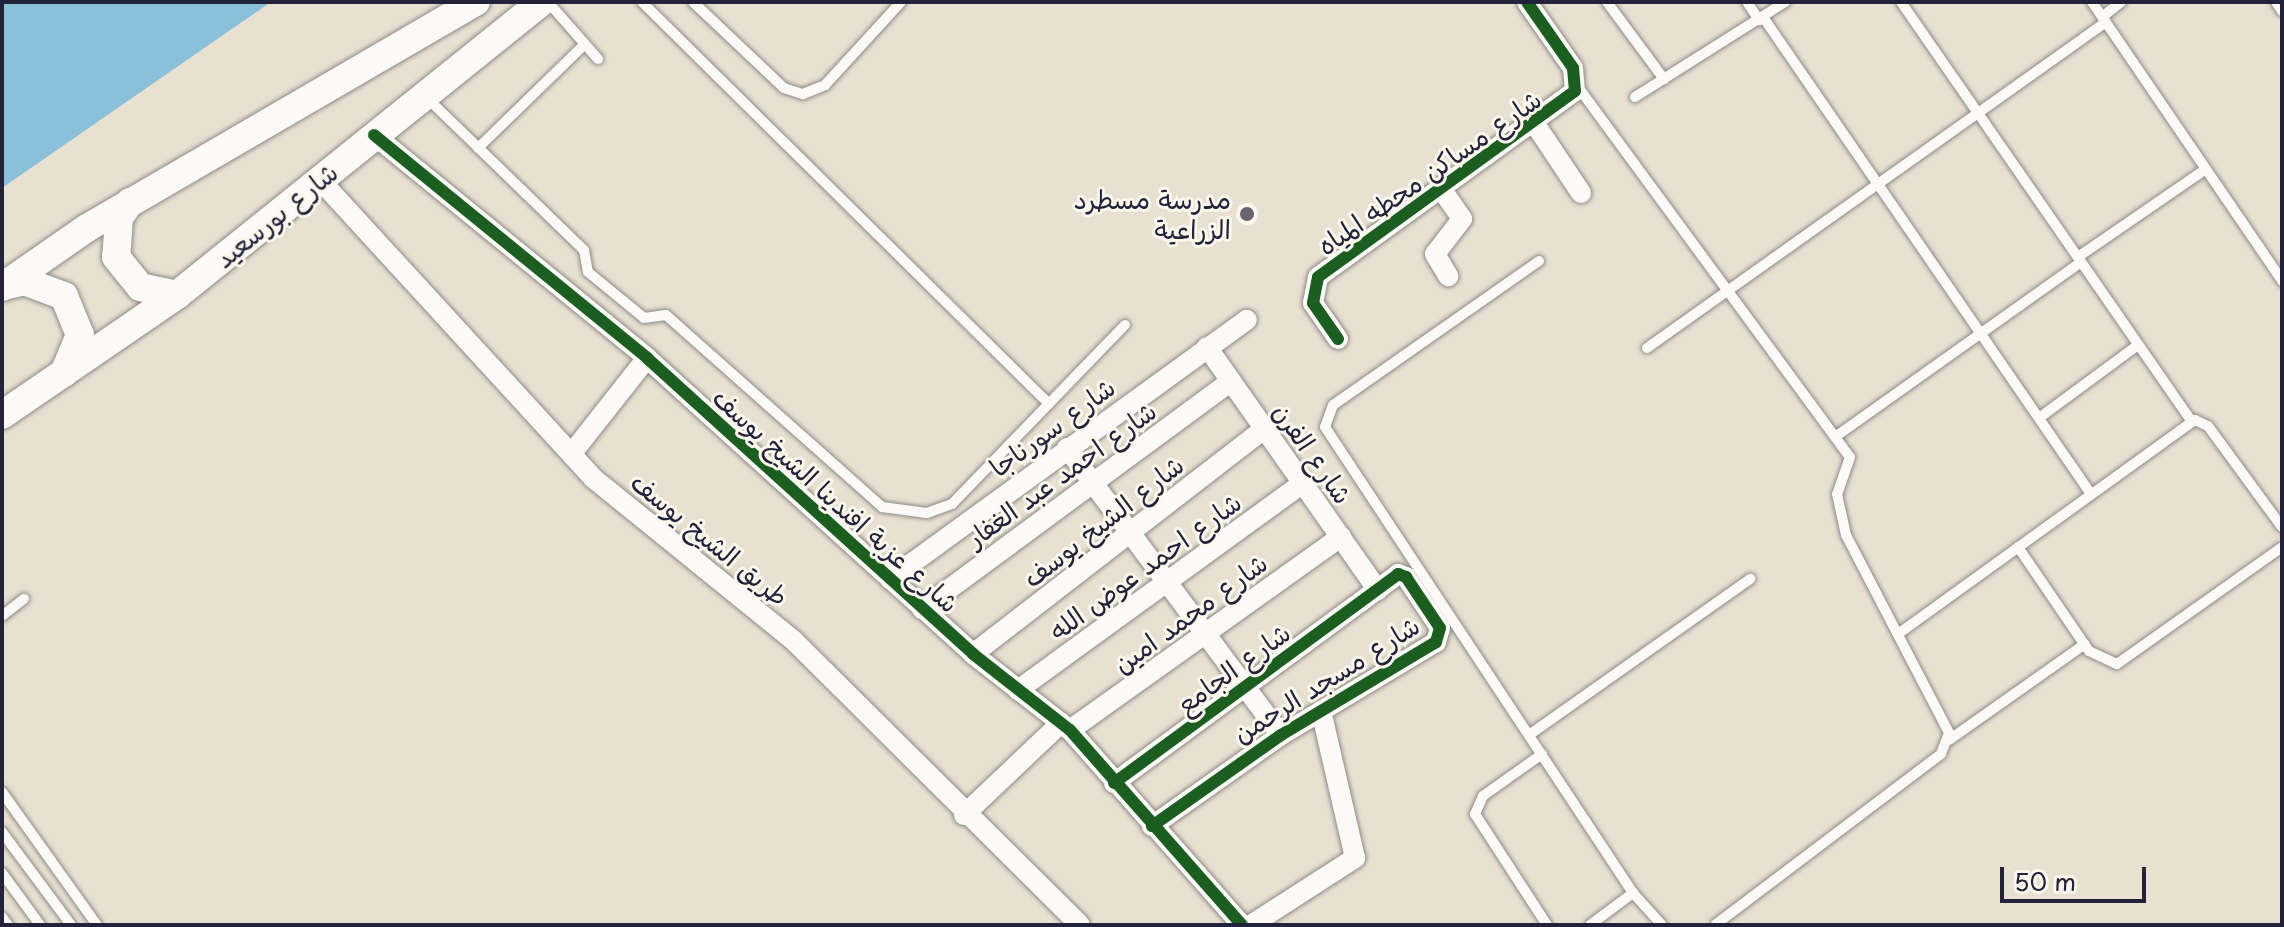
<!DOCTYPE html>
<meta charset="utf-8">
<style>
body{margin:0}
#map{position:relative;width:2284px;height:927px;overflow:hidden;background:#e8e0d1;font-family:"Playpen Sans","Playpen Sans Arabic",sans-serif}
div>[style]{position:absolute}
[style*='--x']{left:calc(var(--x)*1px);top:calc(var(--y)*1px);width:calc(var(--w)*1px);rotate:calc(var(--a)*1deg)}
.water>*{inset:0;background:#8ac0d9}
.roads{filter:drop-shadow(0 0 2px #8e8b87) drop-shadow(0 0 2px #8e8b87)}
.service>*{height:10px;margin:-5px;padding:0 5px;transform-origin:5px;border-radius:5px;background:#fcfaf8}
.minor>*{height:20px;margin:-10px;padding:0 10px;transform-origin:10px;border-radius:10px;background:#fcfaf8}
.secondary>*{height:28px;margin:-14px;padding:0 14px;transform-origin:14px;border-radius:14px;background:#fcfaf8}
.cycleway>*{height:12px;margin:-6px;padding:0 6px;transform-origin:6px;border-radius:6px;background:#1b5e20}
.dots>*{width:22px;height:22px;translate:-50% -50%;box-sizing:border-box;border:4px solid #fbf7ec;border-radius:50%}
span{translate:-50% -50%;white-space:nowrap;text-align:center;line-height:1.15;-webkit-text-stroke:6px #fbf7ec;paint-order:stroke}
.street-label{font-size:26px;color:#22223b}
.poi-label{font-size:26px;color:#22223b}
.right{translate:-100% -50%;text-align:right}
.frame{position:absolute;inset:0;border:4px solid #22223b;pointer-events:none}
.scale{position:absolute;left:2000px;top:867px;width:146px;height:36px;box-sizing:border-box;border:4px solid #22223b;border-top:0;padding-left:10px;font-size:24px;line-height:28px;white-space:nowrap;color:#22223b;-webkit-text-stroke:6px #fbf7ec;paint-order:stroke}
</style>
<div id="map">
<div class="water">
<div style="clip-path:polygon(2px 2px,271px 2px,2px 188px)"></div>
</div>
<div class="roads">
<div class="service">
<div style="--x:548;--y:2;--w:76;--a:48.7"></div>
<div style="--x:642;--y:2;--w:569;--a:44.64"></div>
<div style="--x:693;--y:2;--w:125;--a:43.4"></div>
<div style="--x:784;--y:88;--w:20;--a:18"></div>
<div style="--x:803;--y:94;--w:24;--a:-22"></div>
<div style="--x:825;--y:85;--w:113;--a:-47.5"></div>
<div style="--x:1607;--y:2;--w:96;--a:53.5"></div>
<div style="--x:1747;--y:2;--w:22;--a:56"></div>
<div style="--x:1901;--y:2;--w:511;--a:55.28"></div>
<div style="--x:2092;--y:2;--w:338;--a:55.7"></div>
<div style="--x:2276;--y:2;--w:11;--a:56"></div>
<div style="--x:1763;--y:17;--w:579;--a:55.49"></div>
<div style="--x:2102;--y:17;--w:24;--a:-38"></div>
<div style="--x:1578;--y:87;--w:459;--a:53.7"></div>
<div style="--x:1850;--y:457;--w:39;--a:109"></div>
<div style="--x:1837;--y:494;--w:42;--a:77.6"></div>
<div style="--x:1846;--y:535;--w:223;--a:62.5"></div>
<div style="--x:1949;--y:733;--w:22;--a:111"></div>
<div style="--x:1941;--y:754;--w:283;--a:142.9"></div>
<div style="--x:425;--y:96;--w:221;--a:44.1"></div>
<div style="--x:584;--y:250;--w:22;--a:80"></div>
<div style="--x:588;--y:272;--w:72;--a:39.4"></div>
<div style="--x:644;--y:318;--w:22;--a:-8"></div>
<div style="--x:666;--y:315;--w:289;--a:41.6"></div>
<div style="--x:882;--y:507;--w:45;--a:7.6"></div>
<div style="--x:927;--y:513;--w:27;--a:-20"></div>
<div style="--x:952;--y:504;--w:249;--a:-46"></div>
<div style="--x:1635;--y:97;--w:178;--a:-32.3"></div>
<div style="--x:478;--y:148;--w:149;--a:-44.2"></div>
<div style="--x:2078;--y:257;--w:155;--a:-34.5"></div>
<div style="--x:1539;--y:261;--w:251;--a:145"></div>
<div style="--x:1333;--y:405;--w:23;--a:110"></div>
<div style="--x:1325;--y:427;--w:559;--a:56.54"></div>
<div style="--x:1633;--y:893;--w:43;--a:47.8"></div>
<div style="--x:1647;--y:348;--w:563;--a:-35.38"></div>
<div style="--x:2039;--y:418;--w:123;--a:-36.4"></div>
<div style="--x:1835;--y:437;--w:302;--a:-35.4"></div>
<div style="--x:2018;--y:547;--w:126;--a:55.7"></div>
<div style="--x:2089;--y:651;--w:31;--a:25"></div>
<div style="--x:2117;--y:664;--w:202;--a:-35.3"></div>
<div style="--x:2;--y:616;--w:28;--a:-38"></div>
<div style="--x:1898;--y:634;--w:366;--a:-35.8"></div>
<div style="--x:2195;--y:420;--w:14;--a:25"></div>
<div style="--x:2208;--y:426;--w:125;--a:53.8"></div>
<div style="--x:1529;--y:735;--w:271;--a:-35.2"></div>
<div style="--x:1949;--y:740;--w:166;--a:-35.2"></div>
<div style="--x:1542;--y:754;--w:72;--a:144.6"></div>
<div style="--x:1483;--y:796;--w:20;--a:114"></div>
<div style="--x:1475;--y:814;--w:132;--a:57"></div>
<div style="--x:2;--y:792;--w:163;--a:54.5"></div>
<div style="--x:2;--y:832;--w:116;--a:53.4"></div>
<div style="--x:2;--y:873;--w:64;--a:53.8"></div>
<div style="--x:2;--y:917;--w:10;--a:53"></div>
<div style="--x:1590;--y:925;--w:54;--a:-36.7"></div>
</div>
<div class="minor">
<div style="--x:1535;--y:124;--w:83;--a:56.3"></div>
<div style="--x:374;--y:135;--w:353;--a:39.2"></div>
<div style="--x:647;--y:358;--w:440;--a:42.2"></div>
<div style="--x:973;--y:654;--w:123;--a:38.1"></div>
<div style="--x:1070;--y:730;--w:260;--a:48.6"></div>
<div style="--x:320;--y:180;--w:404;--a:47.5"></div>
<div style="--x:593;--y:478;--w:257;--a:39"></div>
<div style="--x:793;--y:640;--w:404;--a:44.8"></div>
<div style="--x:1442;--y:190;--w:35;--a:55"></div>
<div style="--x:1462;--y:219;--w:44;--a:127.6"></div>
<div style="--x:1435;--y:254;--w:26;--a:59"></div>
<div style="--x:1338;--y:339;--w:44;--a:-124.8"></div>
<div style="--x:1313;--y:303;--w:26;--a:-79"></div>
<div style="--x:1318;--y:277;--w:317;--a:-35.9"></div>
<div style="--x:1575;--y:91;--w:23;--a:-95"></div>
<div style="--x:1573;--y:68;--w:80;--a:-124.9"></div>
<div style="--x:1207;--y:347;--w:297;--a:54.9"></div>
<div style="--x:1067;--y:448;--w:358;--a:53.3"></div>
<div style="--x:572;--y:453;--w:121;--a:-51.7"></div>
<div style="--x:890;--y:579;--w:441;--a:-36"></div>
<div style="--x:922;--y:609;--w:384;--a:-36.4"></div>
<div style="--x:973;--y:654;--w:368;--a:-37.7"></div>
<div style="--x:1018;--y:690;--w:352;--a:-36"></div>
<div style="--x:1070;--y:730;--w:333;--a:-35.5"></div>
<div style="--x:1114;--y:783;--w:353;--a:-36.3"></div>
<div style="--x:1398;--y:574;--w:9;--a:21"></div>
<div style="--x:1406;--y:577;--w:61;--a:56.3"></div>
<div style="--x:1440;--y:628;--w:15;--a:106"></div>
<div style="--x:1436;--y:642;--w:181;--a:149"></div>
<div style="--x:1281;--y:735;--w:158;--a:144.8"></div>
<div style="--x:964;--y:815;--w:134;--a:-43.5"></div>
<div style="--x:1251;--y:925;--w:124;--a:-32.8"></div>
<div style="--x:1355;--y:858;--w:151;--a:-103"></div>
</div>
<div class="secondary">
<div style="--x:130;--y:202;--w:19;--a:125"></div>
<div style="--x:119;--y:218;--w:39;--a:94"></div>
<div style="--x:116;--y:257;--w:38;--a:51"></div>
<div style="--x:140;--y:287;--w:38;--a:12"></div>
<div style="--x:3;--y:286;--w:22;--a:-13"></div>
<div style="--x:24;--y:281;--w:43;--a:20.6"></div>
<div style="--x:64;--y:296;--w:42;--a:67.7"></div>
<div style="--x:80;--y:335;--w:41;--a:112.8"></div>
<div style="--x:2;--y:287;--w:103;--a:-34.8"></div>
<div style="--x:87;--y:228;--w:450;--a:-30.2"></div>
<div style="--x:2;--y:415;--w:212;--a:-34.4"></div>
<div style="--x:177;--y:295;--w:467;--a:-38.8"></div>
</div>
</div>
<div class="cycleway">
<div style="--x:374;--y:135;--w:353;--a:39.2"></div>
<div style="--x:647;--y:358;--w:440;--a:42.2"></div>
<div style="--x:973;--y:654;--w:123;--a:38.1"></div>
<div style="--x:1070;--y:730;--w:260;--a:48.6"></div>
<div style="--x:1338;--y:339;--w:44;--a:-124.8"></div>
<div style="--x:1313;--y:303;--w:26;--a:-79"></div>
<div style="--x:1318;--y:277;--w:317;--a:-35.9"></div>
<div style="--x:1575;--y:91;--w:23;--a:-95"></div>
<div style="--x:1573;--y:68;--w:80;--a:-124.9"></div>
<div style="--x:1114;--y:783;--w:353;--a:-36.3"></div>
<div style="--x:1398;--y:574;--w:9;--a:21"></div>
<div style="--x:1406;--y:577;--w:61;--a:56.3"></div>
<div style="--x:1440;--y:628;--w:15;--a:106"></div>
<div style="--x:1436;--y:642;--w:181;--a:149"></div>
<div style="--x:1281;--y:735;--w:158;--a:144.8"></div>
</div>
<div class="dots">
<div style="left:1247px;top:214px;background:#676470"></div>
</div>
<div class="street-label">
<span style="left:1429px;top:172px;rotate:-35deg">شارع مساكن محطه المياه</span>
<span style="left:276px;top:215px;rotate:-39deg">شارع بورسعيد</span>
<span style="left:1052px;top:427px;rotate:-36deg">شارع سورناجا</span>
<span style="left:1313px;top:453px;rotate:55deg">شارع الفرن</span>
<span style="left:1061px;top:474px;rotate:-36deg">شارع احمد عبد الغفار</span>
<span style="left:836px;top:500px;rotate:42deg">شارع عزبة افندينا الشيخ يوسف</span>
<span style="left:1103px;top:521px;rotate:-38deg">شارع الشيخ يوسف</span>
<span style="left:710px;top:539px;rotate:39deg">طريق الشيخ يوسف</span>
<span style="left:1145px;top:566px;rotate:-36deg">شارع احمد عوض الله</span>
<span style="left:1190px;top:613px;rotate:-36deg">شارع محمد امين</span>
<span style="left:1233px;top:668px;rotate:-36deg">شارع الجامع</span>
<span style="left:1326px;top:679px;rotate:-32deg">شارع مسجد الرحمن</span>
</div>
<div class="poi-label">
<span class="right" style="left:1231px;top:214px">مدرسة مسطرد<br>الزراعية</span>
</div>
<div class="frame"></div>
<div class="scale">50 m</div>
</div>
